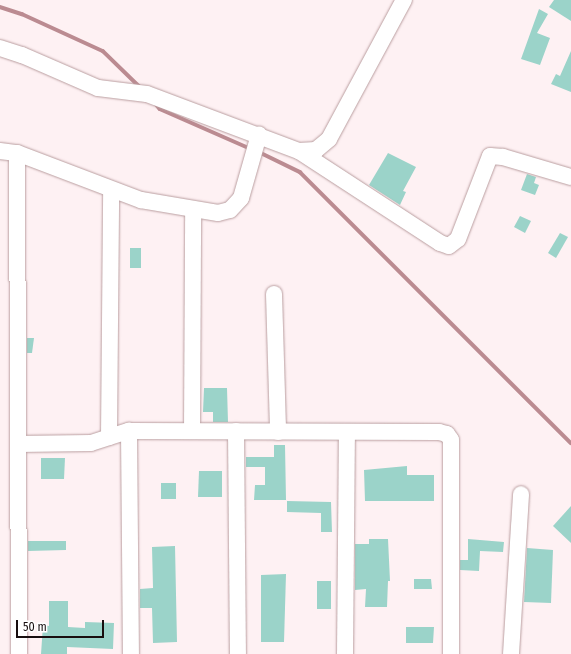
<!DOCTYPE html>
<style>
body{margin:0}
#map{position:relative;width:571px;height:654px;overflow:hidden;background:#fef1f3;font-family:"Fira Sans Condensed",sans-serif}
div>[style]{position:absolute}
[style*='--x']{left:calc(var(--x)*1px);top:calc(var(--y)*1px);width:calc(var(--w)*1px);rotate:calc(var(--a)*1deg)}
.stream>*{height:3.5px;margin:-1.75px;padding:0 1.75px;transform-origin:1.75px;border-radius:1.75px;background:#bb8b91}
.building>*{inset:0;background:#9bd3c9}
.roads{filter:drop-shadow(0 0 1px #ba9ea0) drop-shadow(0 0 1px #ba9ea0)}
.minor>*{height:16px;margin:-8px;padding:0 8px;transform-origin:8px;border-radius:8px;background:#fff}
span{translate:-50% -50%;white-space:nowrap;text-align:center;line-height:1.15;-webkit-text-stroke:3.5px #fff;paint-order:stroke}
.scale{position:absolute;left:16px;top:620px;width:88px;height:18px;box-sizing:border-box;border:2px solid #180e0f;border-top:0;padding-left:5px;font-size:12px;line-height:14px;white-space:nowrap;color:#180e0f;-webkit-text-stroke:3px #fff;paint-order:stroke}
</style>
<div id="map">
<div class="stream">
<div style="--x:0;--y:7;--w:23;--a:18"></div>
<div style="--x:22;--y:14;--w:89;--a:24.6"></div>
<div style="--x:103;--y:51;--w:53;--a:44.2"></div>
<div style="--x:156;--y:104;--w:6;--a:51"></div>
<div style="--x:160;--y:109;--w:99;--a:23.7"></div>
<div style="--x:259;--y:152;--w:46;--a:26"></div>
<div style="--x:300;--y:172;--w:383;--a:45"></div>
</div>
<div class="building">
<div style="clip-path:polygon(554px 0,571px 0,571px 21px,549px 7px)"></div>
<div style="clip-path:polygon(539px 9px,548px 14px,537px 33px,550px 38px,540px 65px,521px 59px)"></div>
<div style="clip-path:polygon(571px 51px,571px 92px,551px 84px,556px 74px,560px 76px)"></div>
<div style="clip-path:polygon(388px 153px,416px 167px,403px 191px,406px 192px,400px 205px,369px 185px)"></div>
<div style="clip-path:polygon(527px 174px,536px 177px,534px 183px,539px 185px,535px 195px,521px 190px)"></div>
<div style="clip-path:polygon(520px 216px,531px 221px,525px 233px,514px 227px)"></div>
<div style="clip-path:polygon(560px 233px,568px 237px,556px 258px,548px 253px)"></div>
<div style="clip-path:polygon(130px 248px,141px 248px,141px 268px,130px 268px)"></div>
<div style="clip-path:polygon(27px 338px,34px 338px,32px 353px,27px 353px)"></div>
<div style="clip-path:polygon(204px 388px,227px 388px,228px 422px,213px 422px,213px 412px,203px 412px)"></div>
<div style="clip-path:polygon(274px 445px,285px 445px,286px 500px,254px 500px,255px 485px,265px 485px,265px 467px,246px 467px,246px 457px,274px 457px)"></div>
<div style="clip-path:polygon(41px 458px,65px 458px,64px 479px,41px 479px)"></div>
<div style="clip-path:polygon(407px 466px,407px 475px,434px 475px,434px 501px,365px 501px,364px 470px)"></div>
<div style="clip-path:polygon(199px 471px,222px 471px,222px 497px,198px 497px)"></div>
<div style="clip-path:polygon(161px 483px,176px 483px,176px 499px,161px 499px)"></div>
<div style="clip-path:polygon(287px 501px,331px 502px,332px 532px,321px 532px,321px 513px,287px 512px)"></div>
<div style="clip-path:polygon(571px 506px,571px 543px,553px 526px)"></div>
<div style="clip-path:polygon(369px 539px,388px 539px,390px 581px,388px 581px,387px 607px,365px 607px,366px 589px,355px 590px,355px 544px,369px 544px)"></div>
<div style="clip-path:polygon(468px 539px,504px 542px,503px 552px,480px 551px,479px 571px,460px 570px,460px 560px,468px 560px)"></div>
<div style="clip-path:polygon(28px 541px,66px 541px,66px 550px,28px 551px)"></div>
<div style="clip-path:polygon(175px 546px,177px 642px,153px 643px,152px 608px,140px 608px,140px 589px,153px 588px,152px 547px)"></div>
<div style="clip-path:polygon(527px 548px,553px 550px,551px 603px,524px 602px)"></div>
<div style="clip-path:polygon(286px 574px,284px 642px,261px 642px,261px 575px)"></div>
<div style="clip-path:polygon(414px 579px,431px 579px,432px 589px,414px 589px)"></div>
<div style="clip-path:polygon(317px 581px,331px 581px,331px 609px,317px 609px)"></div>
<div style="clip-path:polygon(49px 601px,68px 601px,68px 627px,85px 628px,85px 622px,114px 623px,113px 649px,67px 647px,67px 654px,41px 654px,43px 625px,49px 626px)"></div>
<div style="clip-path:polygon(406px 627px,434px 627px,433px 643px,406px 643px)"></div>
</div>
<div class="roads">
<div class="minor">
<div style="--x:0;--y:48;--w:23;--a:18"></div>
<div style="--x:22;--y:55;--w:83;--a:23.5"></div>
<div style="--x:98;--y:88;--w:49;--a:7"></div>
<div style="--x:147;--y:94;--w:162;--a:20.6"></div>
<div style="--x:299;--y:151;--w:17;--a:-3"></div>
<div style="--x:316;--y:150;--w:17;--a:-40"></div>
<div style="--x:329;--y:139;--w:158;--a:-61.7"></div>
<div style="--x:0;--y:151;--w:17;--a:7"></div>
<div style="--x:17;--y:153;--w:133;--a:20.8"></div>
<div style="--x:141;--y:200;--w:78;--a:9.6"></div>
<div style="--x:218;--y:213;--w:12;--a:-14"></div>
<div style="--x:230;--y:210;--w:16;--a:-47"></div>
<div style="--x:241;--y:198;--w:66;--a:-74.1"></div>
<div style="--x:299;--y:151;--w:168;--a:33.1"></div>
<div style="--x:440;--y:243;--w:9;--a:18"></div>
<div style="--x:449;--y:246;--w:11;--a:-38"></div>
<div style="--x:458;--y:239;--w:89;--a:-68.9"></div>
<div style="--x:490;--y:156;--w:13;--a:4"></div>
<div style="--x:503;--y:157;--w:71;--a:16.4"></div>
<div style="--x:17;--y:153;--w:501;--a:89.77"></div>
<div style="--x:274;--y:294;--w:138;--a:88.3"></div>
<div style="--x:129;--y:431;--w:223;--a:89.5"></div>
<div style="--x:192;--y:431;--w:222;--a:-89.7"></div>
<div style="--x:236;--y:431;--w:223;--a:89.5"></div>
<div style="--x:109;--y:437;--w:247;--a:-89.5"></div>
<div style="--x:18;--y:444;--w:73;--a:-0.8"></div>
<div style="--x:91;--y:443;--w:40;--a:-18"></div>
<div style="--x:129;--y:431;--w:310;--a:0.2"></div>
<div style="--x:439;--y:432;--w:8;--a:14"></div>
<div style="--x:447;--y:434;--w:7;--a:56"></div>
<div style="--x:451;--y:440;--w:214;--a:90"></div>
<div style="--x:345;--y:654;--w:222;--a:-89.5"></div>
<div style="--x:511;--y:654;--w:160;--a:-86.4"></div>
</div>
</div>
<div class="scale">50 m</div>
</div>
